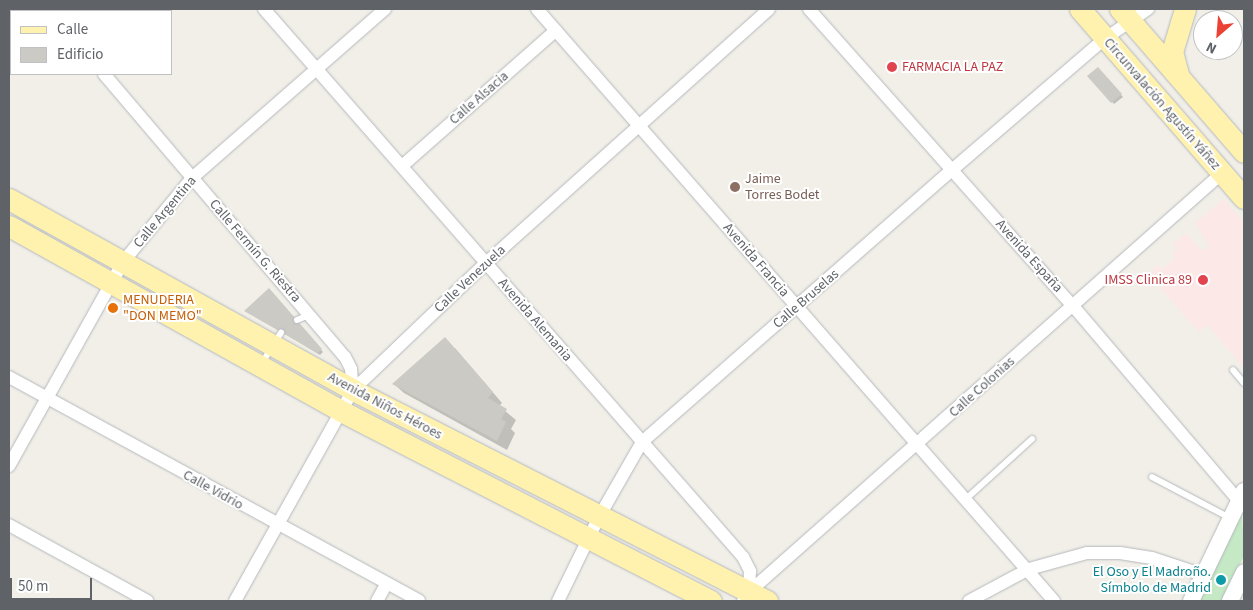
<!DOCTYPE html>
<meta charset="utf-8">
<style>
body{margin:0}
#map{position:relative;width:1253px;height:610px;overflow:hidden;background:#f1efe8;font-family:"Source Sans 3",sans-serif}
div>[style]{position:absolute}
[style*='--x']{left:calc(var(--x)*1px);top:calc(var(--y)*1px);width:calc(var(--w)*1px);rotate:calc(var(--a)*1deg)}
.medical>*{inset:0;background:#fce8e6}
.green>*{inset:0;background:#c5e8c5}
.shadow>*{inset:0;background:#0003}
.building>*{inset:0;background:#cccac5}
.roads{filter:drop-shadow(0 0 1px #b5b8bc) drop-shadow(0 0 1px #b5b8bc)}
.service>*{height:6px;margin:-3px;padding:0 3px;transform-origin:3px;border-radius:3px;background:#fff}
.minor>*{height:12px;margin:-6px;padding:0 6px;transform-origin:6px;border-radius:6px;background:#fff}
.tertiary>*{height:16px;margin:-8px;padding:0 8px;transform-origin:8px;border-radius:8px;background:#fff}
.primary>*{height:21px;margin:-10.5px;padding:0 10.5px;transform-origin:10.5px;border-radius:10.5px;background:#fff2af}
.dots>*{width:14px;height:14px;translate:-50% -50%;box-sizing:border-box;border:2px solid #fff;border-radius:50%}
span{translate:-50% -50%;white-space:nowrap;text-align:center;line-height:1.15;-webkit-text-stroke:4px #fff;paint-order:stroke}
.health-label{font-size:14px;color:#be3a42}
.left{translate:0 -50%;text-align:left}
.right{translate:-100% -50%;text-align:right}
.street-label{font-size:14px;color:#5f6368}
.education-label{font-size:14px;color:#785e54}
.food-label{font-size:14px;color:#c56008}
.culture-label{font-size:14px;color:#0d838f}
.frame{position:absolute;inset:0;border:10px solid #5f6368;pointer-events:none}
.legend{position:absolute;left:10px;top:10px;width:162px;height:65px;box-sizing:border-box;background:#fff;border:1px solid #bfc1c3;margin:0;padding:6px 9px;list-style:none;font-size:15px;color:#5f6368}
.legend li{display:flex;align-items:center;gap:10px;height:25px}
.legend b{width:25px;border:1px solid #bfc1c3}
.north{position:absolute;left:1193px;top:10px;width:50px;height:50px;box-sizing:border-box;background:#fff;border:1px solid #bfc1c3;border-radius:50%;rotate:207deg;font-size:14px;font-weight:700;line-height:20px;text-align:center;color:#5f6368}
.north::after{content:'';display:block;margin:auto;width:18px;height:22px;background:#ea4335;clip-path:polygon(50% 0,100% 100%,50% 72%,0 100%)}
.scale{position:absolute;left:10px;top:578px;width:82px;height:22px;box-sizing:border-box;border:2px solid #5f6368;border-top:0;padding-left:6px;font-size:15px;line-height:18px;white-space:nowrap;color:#5f6368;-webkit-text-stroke:4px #fff;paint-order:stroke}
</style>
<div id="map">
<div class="medical">
<div style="clip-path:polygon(1224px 199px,1244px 223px,1244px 368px,1207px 325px,1199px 332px,1160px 288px,1165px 283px,1150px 272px,1158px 265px,1162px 269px,1175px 258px,1172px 254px,1178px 249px,1173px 244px,1186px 233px,1202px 251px,1209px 246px,1195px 223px)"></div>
</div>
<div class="green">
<div style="clip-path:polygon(1242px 513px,1244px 556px,1222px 601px,1199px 601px)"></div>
</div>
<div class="shadow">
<div style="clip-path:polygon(1098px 69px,1123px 97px,1114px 104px,1089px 76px)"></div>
<div style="clip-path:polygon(269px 290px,323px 352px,320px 355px,248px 312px)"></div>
<div style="clip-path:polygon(455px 348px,502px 403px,499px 406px,516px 420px,511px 429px,515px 433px,507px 450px,404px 393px,394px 384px)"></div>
</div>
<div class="building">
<div style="clip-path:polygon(1098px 67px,1122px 94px,1111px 103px,1087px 76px)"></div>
<div style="clip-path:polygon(269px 288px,322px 349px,318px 353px,244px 311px)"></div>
<div style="clip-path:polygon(445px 337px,493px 392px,488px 398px,507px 409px,501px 419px,506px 422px,497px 441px,392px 384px)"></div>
</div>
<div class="roads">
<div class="service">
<div style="--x:297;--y:320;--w:13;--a:-23"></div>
<div style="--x:262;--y:363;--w:36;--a:-58"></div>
<div style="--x:1233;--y:370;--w:17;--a:50"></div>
<div style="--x:1152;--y:477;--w:88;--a:27.7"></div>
<div style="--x:967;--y:498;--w:88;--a:-42.2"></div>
</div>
<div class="minor">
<div style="--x:49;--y:9;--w:3;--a:45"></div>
<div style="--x:264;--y:9;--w:728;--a:48.84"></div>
<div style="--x:743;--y:557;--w:16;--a:63"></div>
<div style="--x:750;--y:571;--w:21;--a:93"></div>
<div style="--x:537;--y:9;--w:786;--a:48.87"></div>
<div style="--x:809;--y:9;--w:397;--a:48.4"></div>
<div style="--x:1073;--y:306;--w:262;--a:49.6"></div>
<div style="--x:20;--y:11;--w:4;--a:-34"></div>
<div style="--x:9;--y:23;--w:3;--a:-45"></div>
<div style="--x:104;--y:74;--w:372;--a:49.6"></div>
<div style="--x:345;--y:357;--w:13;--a:63"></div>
<div style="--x:351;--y:369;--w:21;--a:85"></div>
<div style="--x:402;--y:166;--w:205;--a:-41.4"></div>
<div style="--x:9;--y:377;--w:467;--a:28.6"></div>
<div style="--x:9;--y:466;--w:234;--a:-60.8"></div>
<div style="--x:123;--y:262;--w:109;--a:-50.6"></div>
<div style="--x:192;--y:178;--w:257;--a:-41.2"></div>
<div style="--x:9;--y:525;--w:158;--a:28.8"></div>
<div style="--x:235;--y:601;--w:242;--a:-60.8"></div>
<div style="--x:353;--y:390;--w:184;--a:-43.7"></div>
<div style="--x:486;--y:263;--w:380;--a:-41.9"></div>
<div style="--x:377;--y:601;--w:18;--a:-61"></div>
<div style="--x:558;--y:601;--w:93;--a:-64"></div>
<div style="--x:599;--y:517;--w:86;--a:-60.2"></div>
<div style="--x:642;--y:442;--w:412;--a:-41.3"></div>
<div style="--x:952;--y:170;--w:199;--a:-40.7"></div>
<div style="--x:1103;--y:40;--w:55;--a:-34.6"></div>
<div style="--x:743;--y:601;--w:11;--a:-56"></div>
<div style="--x:749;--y:592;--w:632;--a:-41.54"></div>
<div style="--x:969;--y:601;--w:68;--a:-28.1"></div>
<div style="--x:1029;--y:569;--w:60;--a:-15.4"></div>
<div style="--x:1087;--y:553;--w:33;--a:0"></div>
<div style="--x:1120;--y:553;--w:32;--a:9"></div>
<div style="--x:1152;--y:558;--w:55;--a:18.1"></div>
</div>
<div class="tertiary">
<div style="--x:1191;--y:601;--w:122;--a:-64.3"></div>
<div style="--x:1230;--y:601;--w:32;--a:-64"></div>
</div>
<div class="primary">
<div style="--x:1080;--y:9;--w:250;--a:49.1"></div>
<div style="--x:1120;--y:9;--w:189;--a:49.1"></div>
<div style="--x:1178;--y:74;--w:23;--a:-105"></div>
<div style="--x:1172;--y:52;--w:45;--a:-73.2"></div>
<div style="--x:9;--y:199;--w:393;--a:29"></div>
<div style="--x:353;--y:390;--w:465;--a:27"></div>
<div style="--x:9;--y:226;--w:380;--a:29.1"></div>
<div style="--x:341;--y:411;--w:416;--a:27.2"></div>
</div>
</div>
<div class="dots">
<div style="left:892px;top:67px;background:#e0444e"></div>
<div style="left:735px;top:187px;background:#8d6e63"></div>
<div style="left:1203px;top:280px;background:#e0444e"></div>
<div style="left:113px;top:308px;background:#e8710a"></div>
<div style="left:1221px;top:580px;background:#0f9aa8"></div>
</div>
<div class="health-label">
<span class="left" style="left:902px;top:67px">FARMACIA LA PAZ</span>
<span class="right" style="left:1192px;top:280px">IMSS Clinica 89</span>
</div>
<div class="street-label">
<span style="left:479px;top:98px;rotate:-41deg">Calle Alsacia</span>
<span style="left:1162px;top:104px;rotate:49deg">Circunvalación Agustín Yáñez</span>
<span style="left:165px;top:212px;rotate:-50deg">Calle Argentina</span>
<span style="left:255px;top:251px;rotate:49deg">Calle Fermín G. Riestra</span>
<span style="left:1029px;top:256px;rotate:48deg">Avenida España</span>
<span style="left:756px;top:260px;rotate:49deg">Avenida Francia</span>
<span style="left:470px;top:279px;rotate:-43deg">Calle Venezuela</span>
<span style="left:806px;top:299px;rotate:-41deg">Calle Bruselas</span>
<span style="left:535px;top:320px;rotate:49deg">Avenida Alemania</span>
<span style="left:982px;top:387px;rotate:-42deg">Calle Colonias</span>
<span style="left:385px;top:406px;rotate:28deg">Avenida Niños Héroes</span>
<span style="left:213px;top:490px;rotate:29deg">Calle Vidrio</span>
</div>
<div class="education-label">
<span class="left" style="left:745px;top:187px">Jaime<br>Torres Bodet</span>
</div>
<div class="food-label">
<span class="left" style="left:123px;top:308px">MENUDERIA<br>"DON MEMO"</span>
</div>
<div class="culture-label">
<span class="right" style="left:1211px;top:580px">El Oso y El Madroño.<br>Símbolo de Madrid</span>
</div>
<div class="frame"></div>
<ul class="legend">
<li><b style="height:6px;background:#fff2af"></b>Calle</li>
<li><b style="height:14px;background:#cccac5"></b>Edificio</li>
</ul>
<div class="north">N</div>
<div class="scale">50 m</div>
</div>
